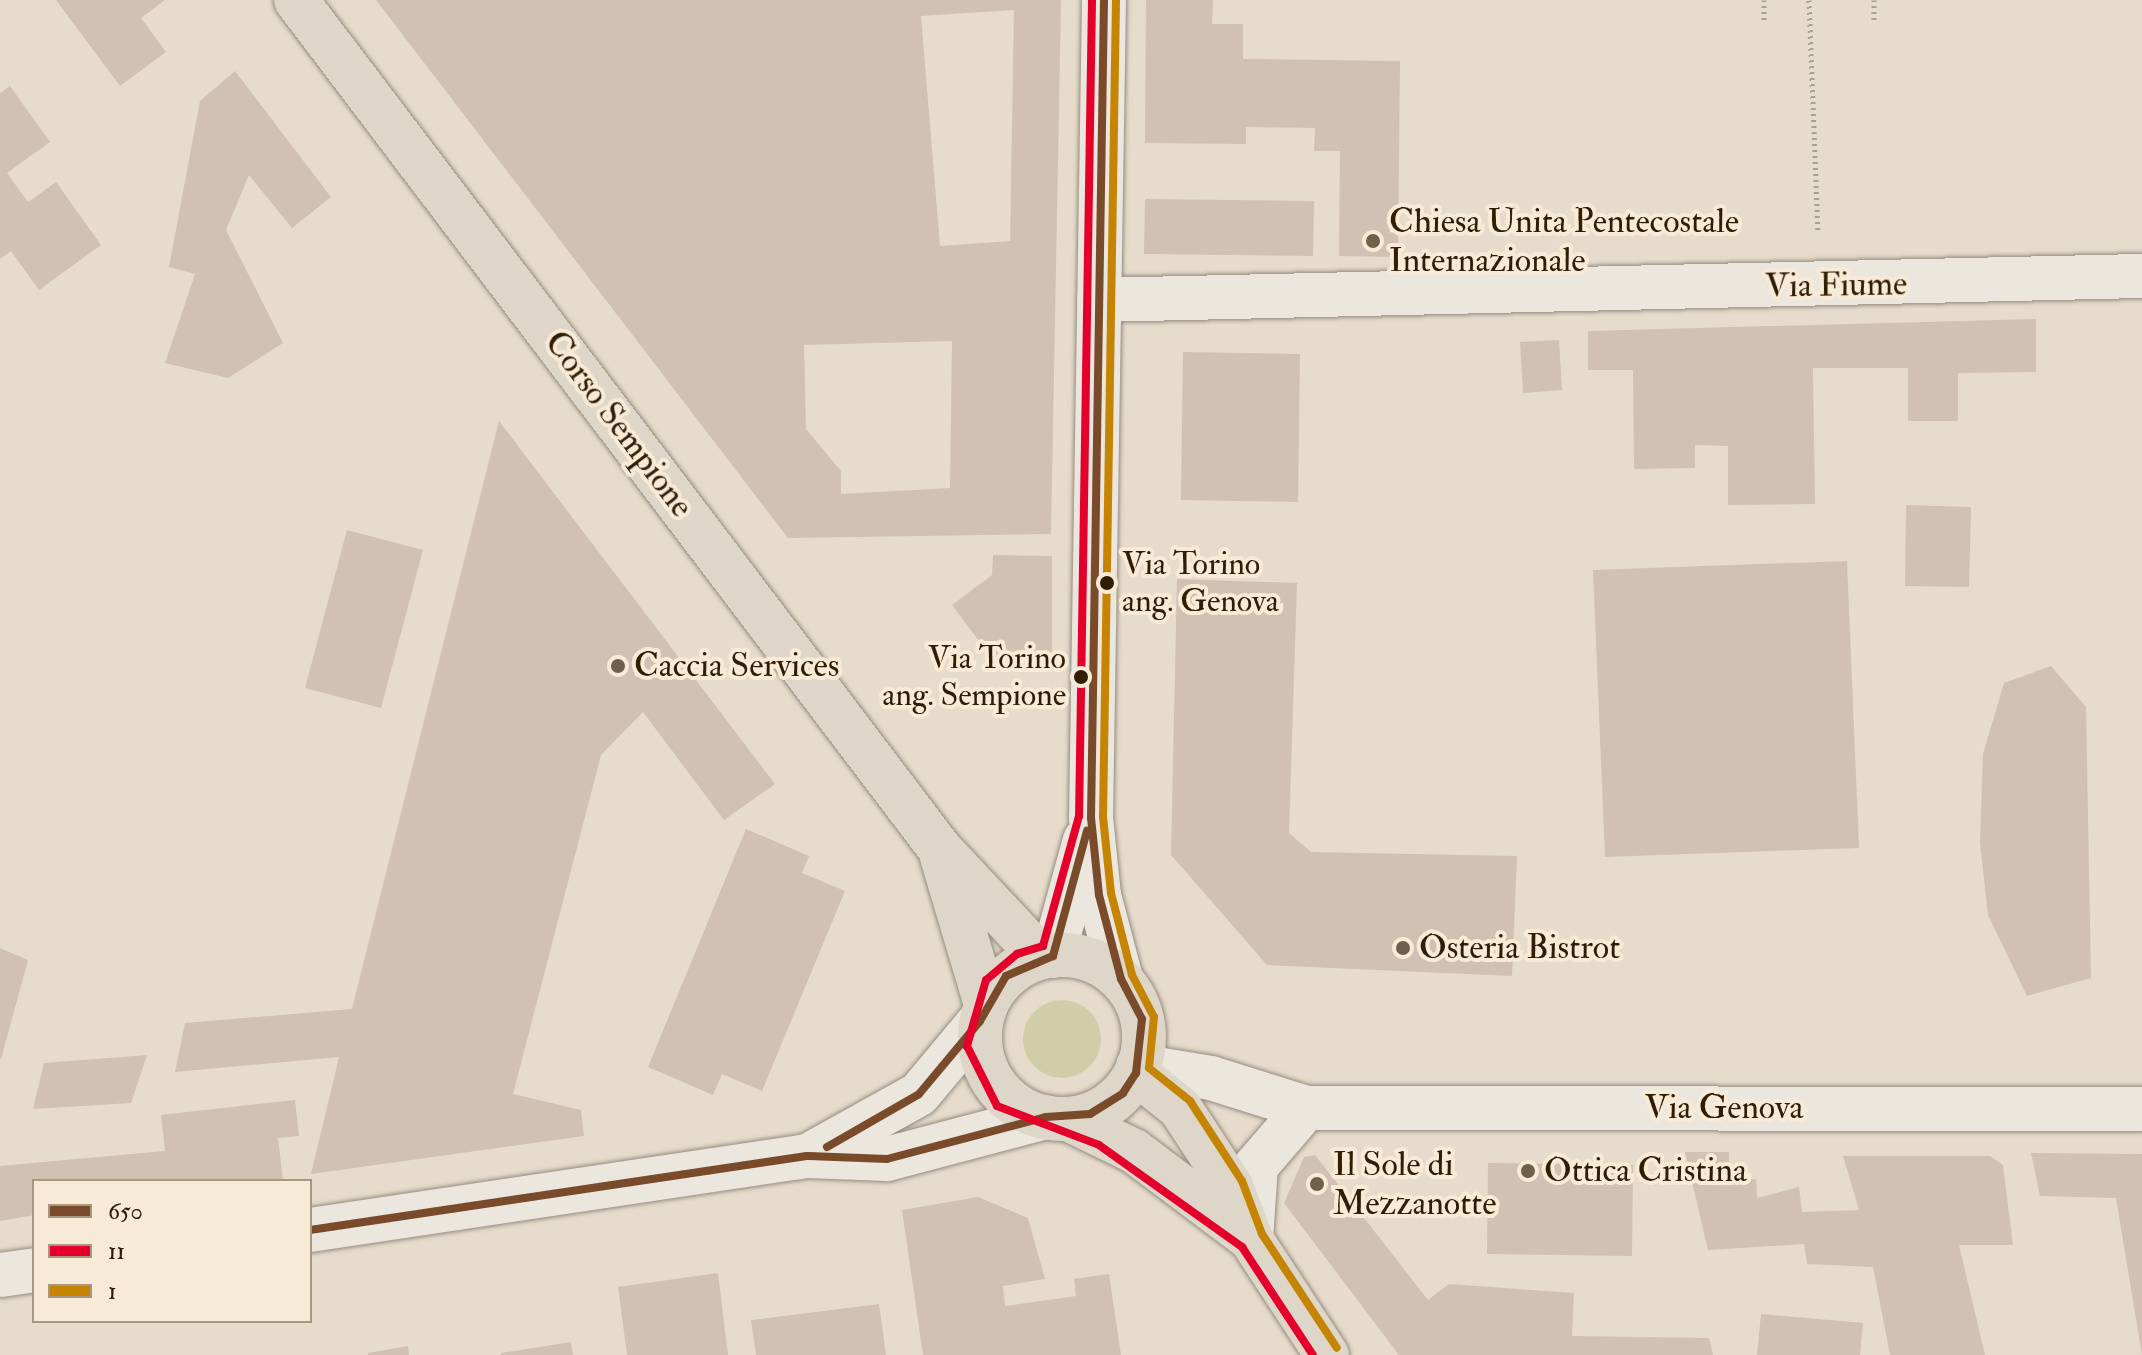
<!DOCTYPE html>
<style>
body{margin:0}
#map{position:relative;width:2142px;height:1355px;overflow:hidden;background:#e7dccb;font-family:"IM FELL Double Pica",serif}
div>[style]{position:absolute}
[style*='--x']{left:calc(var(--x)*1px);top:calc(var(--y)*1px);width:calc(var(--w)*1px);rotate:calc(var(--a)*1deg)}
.green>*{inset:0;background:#d2cda9}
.round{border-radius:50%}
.building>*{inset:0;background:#d0c1b2}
.path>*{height:5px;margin-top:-2.5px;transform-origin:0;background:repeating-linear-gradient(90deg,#a6a098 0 2px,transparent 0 6px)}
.roads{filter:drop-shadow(0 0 2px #958c80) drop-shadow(0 0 2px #958c80)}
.street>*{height:44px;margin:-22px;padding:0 22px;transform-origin:22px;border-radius:22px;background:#ebe6de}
.secondary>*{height:44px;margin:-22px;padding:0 22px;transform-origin:22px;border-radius:22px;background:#ebe6de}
.primary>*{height:44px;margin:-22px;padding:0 22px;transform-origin:22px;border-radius:22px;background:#ded6c8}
.primary>.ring{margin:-22px;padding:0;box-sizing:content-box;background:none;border:44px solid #ded6c8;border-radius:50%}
.bus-1>*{height:8px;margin:-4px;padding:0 4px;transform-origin:4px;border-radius:4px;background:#7a4b2a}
.bus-2>*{height:8px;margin:-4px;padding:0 4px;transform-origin:4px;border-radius:4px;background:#e4002b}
.bus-3>*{height:8px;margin:-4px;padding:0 4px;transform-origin:4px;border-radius:4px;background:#c58402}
.dots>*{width:22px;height:22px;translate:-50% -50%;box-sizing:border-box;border:4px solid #f7ead6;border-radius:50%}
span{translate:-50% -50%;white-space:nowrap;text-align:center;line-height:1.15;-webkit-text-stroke:8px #f7ead6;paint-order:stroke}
.bus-label{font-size:32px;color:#2f1d06}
.left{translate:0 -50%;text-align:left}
.right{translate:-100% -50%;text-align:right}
.poi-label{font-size:34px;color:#2f1d06}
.street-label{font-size:34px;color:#2f1d06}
.legend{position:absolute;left:32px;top:1179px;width:280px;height:144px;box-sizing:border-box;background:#f7ead6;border:2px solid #a79883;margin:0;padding:10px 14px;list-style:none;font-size:24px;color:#2f1d06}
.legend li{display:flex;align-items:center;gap:16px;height:40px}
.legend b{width:40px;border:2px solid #a79883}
</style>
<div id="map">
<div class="green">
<div class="round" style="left:1023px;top:1000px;width:78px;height:78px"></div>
</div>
<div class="building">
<div style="clip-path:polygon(56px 0,165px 0,141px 18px,166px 52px,120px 86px)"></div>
<div style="clip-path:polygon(evenodd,376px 0,1061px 0,1051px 534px,788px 538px,376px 0,1014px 10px,1010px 241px,940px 246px,921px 16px,1014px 10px,376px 0,952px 341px,950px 488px,841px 494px,841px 471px,806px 429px,804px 345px,952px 341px)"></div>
<div style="clip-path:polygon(1146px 0,1213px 0,1212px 24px,1243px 24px,1243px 59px,1400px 61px,1398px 257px,1339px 256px,1340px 151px,1314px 151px,1315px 128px,1246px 127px,1246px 144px,1145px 143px)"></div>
<div style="clip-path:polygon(235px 71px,331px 197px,292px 228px,249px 175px,226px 230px,283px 343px,228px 378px,165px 363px,195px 274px,169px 267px,200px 101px)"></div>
<div style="clip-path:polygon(10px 86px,50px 142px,7px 173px,28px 202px,56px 182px,101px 245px,39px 290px,11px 251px,0 259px,0 93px)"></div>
<div style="clip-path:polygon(1145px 199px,1314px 201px,1313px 256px,1144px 254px)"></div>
<div style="clip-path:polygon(2036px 319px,2036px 372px,1958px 373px,1958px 421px,1908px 421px,1908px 368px,1813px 368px,1815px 504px,1728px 505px,1728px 446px,1695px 445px,1695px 468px,1634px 469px,1633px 370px,1588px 370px,1588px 331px)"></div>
<div style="clip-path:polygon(1559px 340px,1562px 390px,1523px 393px,1520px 342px)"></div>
<div style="clip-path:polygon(1183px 352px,1300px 354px,1298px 502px,1181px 500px)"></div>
<div style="clip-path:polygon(499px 421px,775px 784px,724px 820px,643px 712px,601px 755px,513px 1094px,581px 1110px,584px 1136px,311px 1174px,339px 1057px,175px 1072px,185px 1023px,352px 1009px)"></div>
<div style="clip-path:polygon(1906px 505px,1971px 507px,1969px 587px,1905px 586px)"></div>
<div style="clip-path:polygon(347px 530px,423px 550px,381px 708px,305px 688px)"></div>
<div style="clip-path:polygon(993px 555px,1052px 556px,1052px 653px,1022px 653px,1000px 669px,952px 605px,992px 575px)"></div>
<div style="clip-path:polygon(1847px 561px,1859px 848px,1605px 857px,1593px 570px)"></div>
<div style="clip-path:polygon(1177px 579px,1297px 583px,1289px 833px,1311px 852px,1517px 856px,1512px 976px,1267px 965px,1171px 855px)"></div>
<div style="clip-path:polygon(2051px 666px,2086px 707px,2091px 978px,2027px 996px,1988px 915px,1980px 842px,1983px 754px,2004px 683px)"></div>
<div style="clip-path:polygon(746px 829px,809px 856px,802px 873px,845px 891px,762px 1091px,722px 1074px,713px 1095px,648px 1067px)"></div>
<div style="clip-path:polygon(0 948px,28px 960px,1px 1059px,0 1058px)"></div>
<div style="clip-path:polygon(147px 1055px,131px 1103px,33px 1109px,44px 1063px)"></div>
<div style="clip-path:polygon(295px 1100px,299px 1136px,278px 1138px,283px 1181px,34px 1181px,34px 1215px,0 1221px,0 1166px,165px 1151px,161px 1115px)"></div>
<div style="clip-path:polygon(1685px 1152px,1729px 1152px,1729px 1179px,1756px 1179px,1757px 1198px,1799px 1187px,1802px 1212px,1859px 1210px,1843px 1156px,1990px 1156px,2003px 1165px,2013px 1245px,1959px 1245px,1985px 1355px,1890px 1355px,1873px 1267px,1807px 1264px,1804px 1244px,1708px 1250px)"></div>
<div style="clip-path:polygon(2031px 1153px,2142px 1154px,2142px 1355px,2116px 1198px,2040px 1196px)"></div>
<div style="clip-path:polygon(1315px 1155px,1428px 1300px,1449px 1284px,1574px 1293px,1572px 1336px,1709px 1338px,1713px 1355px,1399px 1355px,1284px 1203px,1304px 1157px)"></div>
<div style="clip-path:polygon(1488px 1163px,1633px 1165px,1632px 1256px,1487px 1254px)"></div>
<div style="clip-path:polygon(978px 1197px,1028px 1218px,1045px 1279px,1003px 1286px,1005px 1306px,1076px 1296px,1074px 1279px,1109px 1274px,1121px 1355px,923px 1355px,902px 1210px)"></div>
<div style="clip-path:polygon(718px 1273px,728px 1355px,627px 1355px,618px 1287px)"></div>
<div style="clip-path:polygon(879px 1304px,886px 1355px,756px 1355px,751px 1320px)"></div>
<div style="clip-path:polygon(1761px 1314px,1863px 1323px,1860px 1355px,1757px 1355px)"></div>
<div style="clip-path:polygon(571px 1342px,573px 1355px,501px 1355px,501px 1353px)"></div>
<div style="clip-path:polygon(408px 1346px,409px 1355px,368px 1355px,368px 1353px)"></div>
</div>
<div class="path">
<div style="--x:1764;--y:0;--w:22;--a:90"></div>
<div style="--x:1809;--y:0;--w:233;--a:87.8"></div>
<div style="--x:1874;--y:0;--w:20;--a:90"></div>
</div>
<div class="roads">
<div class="street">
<div style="--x:1104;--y:0;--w:818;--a:90.91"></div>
<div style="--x:1091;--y:818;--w:77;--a:84.1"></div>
<div style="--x:1099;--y:895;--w:87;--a:75.3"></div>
<div style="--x:1099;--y:300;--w:1043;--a:-1.32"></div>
<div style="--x:1053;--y:956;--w:120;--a:-74.6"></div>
<div style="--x:1138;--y:1066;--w:74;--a:9.3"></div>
<div style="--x:1211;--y:1078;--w:100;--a:17.5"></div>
<div style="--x:1306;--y:1108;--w:836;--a:0.07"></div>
<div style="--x:1251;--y:1239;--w:73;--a:-86.1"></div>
<div style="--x:1256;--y:1166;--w:77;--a:-49.2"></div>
</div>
<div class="secondary">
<div style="--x:813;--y:1153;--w:121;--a:-29.1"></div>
<div style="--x:919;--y:1094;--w:95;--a:-50.1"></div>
<div style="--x:310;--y:1230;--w:502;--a:-8.47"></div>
<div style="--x:807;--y:1156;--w:80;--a:2.1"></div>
<div style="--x:887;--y:1159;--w:164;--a:-14.8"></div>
<div style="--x:0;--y:1275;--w:34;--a:-8"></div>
</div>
<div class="primary">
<div style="--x:296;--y:0;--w:1066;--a:52.82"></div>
<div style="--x:940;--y:849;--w:148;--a:46.9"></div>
<div style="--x:942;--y:857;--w:154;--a:73.4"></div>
<div class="ring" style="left:980px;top:955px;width:120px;height:120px"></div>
<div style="--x:1136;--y:1073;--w:56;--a:38.5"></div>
<div style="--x:1180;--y:1108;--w:93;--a:56.8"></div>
<div style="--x:1231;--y:1186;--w:57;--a:69.3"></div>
<div style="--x:1251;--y:1239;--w:139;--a:56.8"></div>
<div style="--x:1068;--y:1119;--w:73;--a:25.9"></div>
<div style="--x:1134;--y:1151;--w:146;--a:36.9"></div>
</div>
</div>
<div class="bus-1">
<div style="--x:827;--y:1147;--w:106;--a:-29.9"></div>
<div style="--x:919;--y:1094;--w:95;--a:-50.1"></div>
<div style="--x:980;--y:1021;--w:52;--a:-60"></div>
<div style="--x:1006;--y:976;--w:51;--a:-23.1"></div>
<div style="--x:1053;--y:956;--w:130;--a:-74.8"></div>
<div style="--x:310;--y:1230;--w:502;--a:-8.47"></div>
<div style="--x:807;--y:1156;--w:80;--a:2.1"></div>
<div style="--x:887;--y:1159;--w:164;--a:-14.8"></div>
<div style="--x:1046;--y:1117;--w:44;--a:-3.9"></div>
<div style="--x:1090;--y:1114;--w:39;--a:-32"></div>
<div style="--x:1123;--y:1093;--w:24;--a:-57"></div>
<div style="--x:1136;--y:1073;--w:54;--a:-83.7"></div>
<div style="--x:1142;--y:1019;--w:45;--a:-117.7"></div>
<div style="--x:1121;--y:979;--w:87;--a:-104.7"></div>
<div style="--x:1099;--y:895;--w:77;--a:-95.9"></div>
<div style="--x:1091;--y:818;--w:818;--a:-89.09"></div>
</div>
<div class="bus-2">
<div style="--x:1092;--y:0;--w:816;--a:90.91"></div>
<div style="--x:1079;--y:816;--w:135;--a:105.5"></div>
<div style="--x:1043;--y:946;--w:27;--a:163"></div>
<div style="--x:1017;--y:954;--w:40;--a:140"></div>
<div style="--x:986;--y:980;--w:69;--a:106.1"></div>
<div style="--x:967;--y:1046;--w:67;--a:63.4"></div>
<div style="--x:997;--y:1106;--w:109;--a:20.9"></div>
<div style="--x:1099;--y:1145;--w:176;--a:35.5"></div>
<div style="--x:1242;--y:1247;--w:129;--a:56.7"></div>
</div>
<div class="bus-3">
<div style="--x:1116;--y:0;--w:817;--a:90.91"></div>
<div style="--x:1103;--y:817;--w:76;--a:84"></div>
<div style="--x:1111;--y:893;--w:85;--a:75.6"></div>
<div style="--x:1132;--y:975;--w:47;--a:62.4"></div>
<div style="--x:1154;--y:1017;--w:51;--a:95.6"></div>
<div style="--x:1149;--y:1068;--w:53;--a:38.8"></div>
<div style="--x:1190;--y:1101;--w:95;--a:57"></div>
<div style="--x:1242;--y:1181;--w:57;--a:69.3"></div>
<div style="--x:1262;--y:1234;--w:136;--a:56.7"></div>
</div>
<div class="dots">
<div style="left:1373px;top:241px;background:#6f604b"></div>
<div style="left:1107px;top:583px;background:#2f1d06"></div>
<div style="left:618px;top:666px;background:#6f604b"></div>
<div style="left:1081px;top:677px;background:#2f1d06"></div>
<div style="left:1403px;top:948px;background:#6f604b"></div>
<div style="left:1528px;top:1171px;background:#6f604b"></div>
<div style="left:1317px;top:1184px;background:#6f604b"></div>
</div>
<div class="bus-label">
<span class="left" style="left:1122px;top:583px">Via Torino<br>ang. Genova</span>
<span class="right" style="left:1066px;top:677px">Via Torino<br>ang. Sempione</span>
</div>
<div class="poi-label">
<span class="left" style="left:1389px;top:241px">Chiesa Unita Pentecostale<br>Internazionale</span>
<span class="left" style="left:634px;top:666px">Caccia Services</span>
<span class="left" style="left:1419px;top:948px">Osteria Bistrot</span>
<span class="left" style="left:1333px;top:1184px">Il Sole di<br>Mezzanotte</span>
<span class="left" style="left:1544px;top:1171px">Ottica Cristina</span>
</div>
<div class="street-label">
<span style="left:1836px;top:285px;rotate:-1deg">Via Fiume</span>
<span style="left:619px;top:424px;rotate:53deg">Corso Sempione</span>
<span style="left:1724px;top:1108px">Via Genova</span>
</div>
<ul class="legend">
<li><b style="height:10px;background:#7a4b2a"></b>650</li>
<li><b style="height:10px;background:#e4002b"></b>11</li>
<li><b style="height:10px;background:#c58402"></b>1</li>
</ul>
</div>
